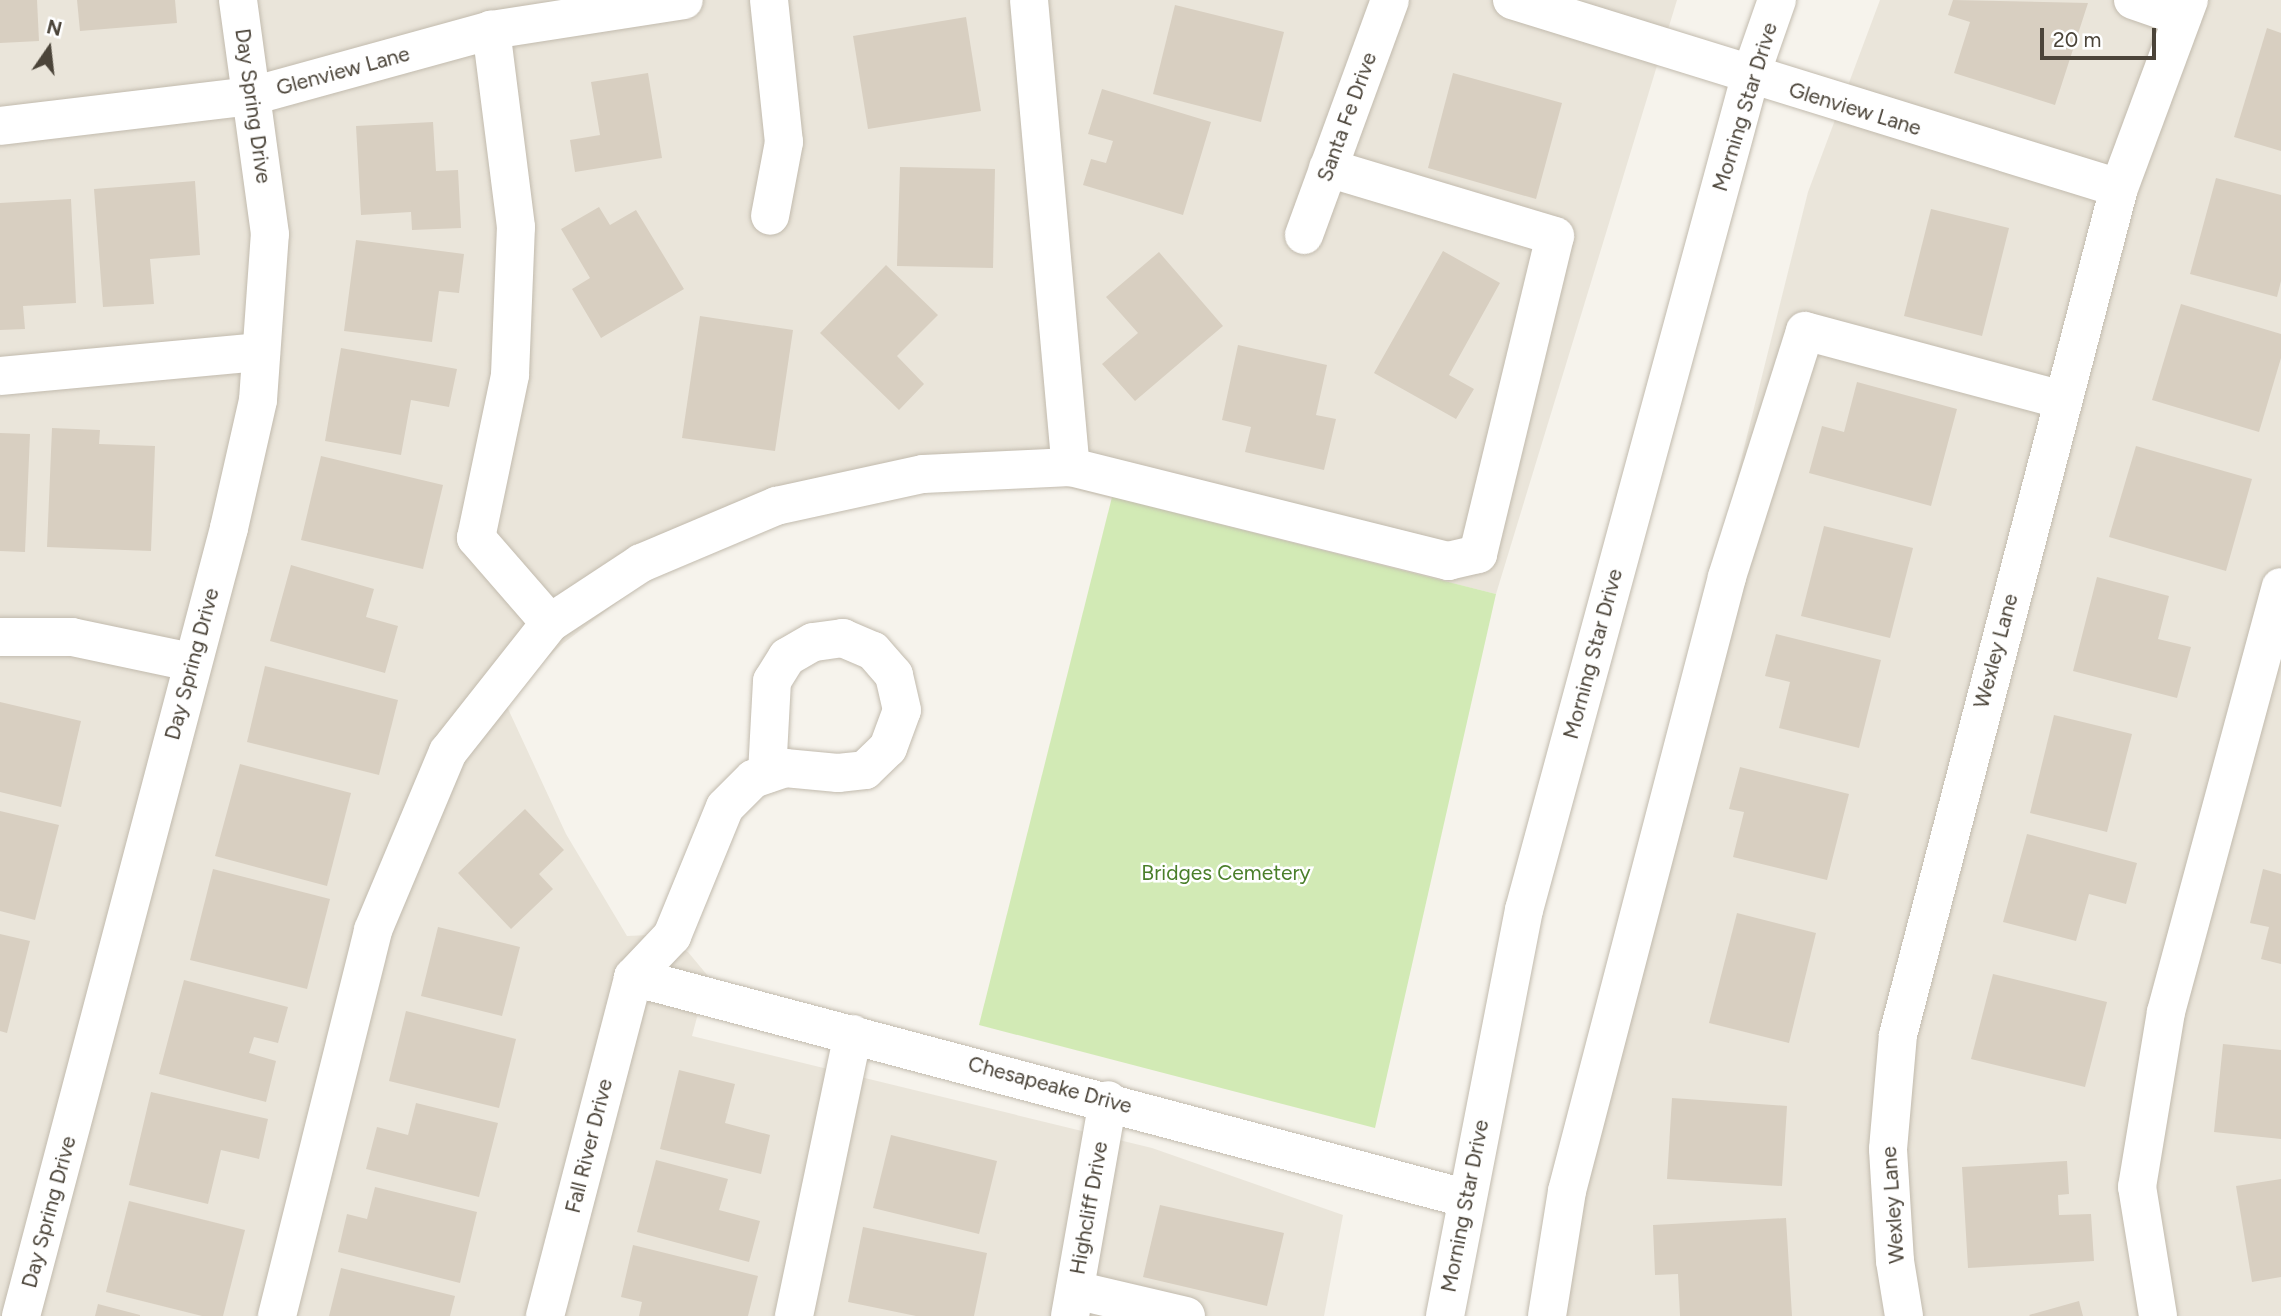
<!DOCTYPE html>
<style>
body{margin:0}
#map{position:relative;width:2281px;height:1316px;overflow:hidden;background:#f6f3ec;font-family:Figtree,sans-serif}
div>[style]{position:absolute}
[style*='--x']{left:calc(var(--x)*1px);top:calc(var(--y)*1px);width:calc(var(--w)*1px);rotate:calc(var(--a)*1deg)}
.residential>*{inset:0;background:#eae5da}
.green>*{inset:0;background:#d2eab5}
.building>*{inset:0;background:#d8cfc1}
.roads{filter:drop-shadow(0 0 2px #c2bbae) drop-shadow(0 0 2px #c2bbae)}
.minor>*{height:38px;margin:-19px;padding:0 19px;transform-origin:19px;border-radius:19px;background:#fff}
span{translate:-50% -50%;white-space:nowrap;text-align:center;line-height:1.15;-webkit-text-stroke:5px #fff;paint-order:stroke}
.street-label{font-size:21px;color:#4b4439}
.park-label{font-size:21px;color:#4a7f2a}
.north{position:absolute;left:14px;top:14px;width:70px;height:70px;-webkit-text-stroke:5px #fff;paint-order:stroke;rotate:14deg;font-size:19px;font-weight:700;line-height:28px;text-align:center;color:#4b4439}
.north::after{content:'';display:block;margin:auto;width:24px;height:32px;background:#4b4439;clip-path:polygon(50% 0,100% 100%,50% 72%,0 100%)}
.scale{position:absolute;left:2040px;top:28px;width:116px;height:32px;box-sizing:border-box;border:4px solid #4b4439;border-top:0;padding-left:9px;font-size:21px;line-height:24px;white-space:nowrap;color:#4b4439;-webkit-text-stroke:5px #fff;paint-order:stroke}
</style>
<div id="map">
<div class="residential">
<div style="clip-path:polygon(0 0,1677px 0,1496px 594px,1057px 485px,967px 480px,791px 510px,665px 566px,561px 645px,504px 700px,566px 834px,627px 936px,650px 935px,688px 952px,708px 976px,692px 1036px,1152px 1148px,1343px 1215px,1324px 1316px,0 1316px)"></div>
<div style="clip-path:polygon(1880px 0,2281px 0,2281px 1316px,1533px 1316px,1542px 1256px,1808px 192px)"></div>
</div>
<div class="green">
<div style="clip-path:polygon(1112px 497px,1496px 594px,1375px 1128px,979px 1025px)"></div>
</div>
<div class="building">
<div style="clip-path:polygon(0 0,37px 0,39px 41px,0 43px)"></div>
<div style="clip-path:polygon(77px 0,175px 0,177px 23px,80px 31px)"></div>
<div style="clip-path:polygon(1953px 0,2088px 3px,2055px 105px,1954px 73px,1970px 22px,1948px 15px)"></div>
<div style="clip-path:polygon(1175px 5px,1284px 32px,1261px 122px,1153px 94px)"></div>
<div style="clip-path:polygon(966px 17px,981px 111px,868px 129px,853px 36px)"></div>
<div style="clip-path:polygon(2267px 28px,2281px 33px,2281px 151px,2234px 137px)"></div>
<div style="clip-path:polygon(648px 73px,662px 158px,575px 172px,570px 140px,600px 135px,591px 82px)"></div>
<div style="clip-path:polygon(1453px 73px,1562px 103px,1536px 199px,1428px 168px)"></div>
<div style="clip-path:polygon(1102px 89px,1211px 122px,1183px 215px,1083px 185px,1091px 159px,1106px 163px,1113px 141px,1088px 134px)"></div>
<div style="clip-path:polygon(433px 122px,436px 171px,458px 170px,461px 228px,412px 230px,411px 212px,361px 215px,356px 126px)"></div>
<div style="clip-path:polygon(900px 167px,995px 169px,993px 268px,897px 266px)"></div>
<div style="clip-path:polygon(2216px 178px,2281px 195px,2281px 281px,2277px 297px,2190px 274px)"></div>
<div style="clip-path:polygon(195px 181px,200px 255px,150px 259px,154px 304px,103px 307px,94px 189px)"></div>
<div style="clip-path:polygon(71px 199px,76px 303px,23px 306px,25px 329px,0 330px,0 203px)"></div>
<div style="clip-path:polygon(599px 207px,610px 225px,636px 210px,684px 289px,601px 338px,572px 289px,590px 278px,561px 229px)"></div>
<div style="clip-path:polygon(1931px 209px,2009px 228px,1982px 336px,1904px 316px)"></div>
<div style="clip-path:polygon(356px 240px,464px 254px,459px 293px,439px 291px,432px 342px,344px 331px)"></div>
<div style="clip-path:polygon(1443px 251px,1500px 283px,1449px 375px,1474px 389px,1456px 419px,1374px 373px)"></div>
<div style="clip-path:polygon(1159px 252px,1223px 326px,1135px 401px,1102px 364px,1138px 333px,1106px 297px)"></div>
<div style="clip-path:polygon(886px 265px,938px 315px,897px 356px,924px 384px,899px 410px,820px 333px)"></div>
<div style="clip-path:polygon(2181px 304px,2281px 334px,2281px 358px,2259px 432px,2152px 400px)"></div>
<div style="clip-path:polygon(700px 316px,793px 330px,775px 451px,682px 438px)"></div>
<div style="clip-path:polygon(1238px 345px,1327px 365px,1316px 415px,1336px 419px,1324px 470px,1245px 452px,1251px 427px,1222px 420px)"></div>
<div style="clip-path:polygon(341px 348px,457px 369px,449px 407px,411px 400px,401px 455px,325px 441px)"></div>
<div style="clip-path:polygon(1857px 382px,1957px 409px,1931px 506px,1809px 473px,1822px 426px,1844px 432px)"></div>
<div style="clip-path:polygon(52px 428px,100px 430px,99px 444px,155px 446px,151px 551px,47px 547px)"></div>
<div style="clip-path:polygon(0 433px,30px 434px,25px 552px,0 551px)"></div>
<div style="clip-path:polygon(2136px 446px,2252px 479px,2226px 571px,2109px 537px)"></div>
<div style="clip-path:polygon(321px 456px,443px 485px,423px 569px,301px 540px)"></div>
<div style="clip-path:polygon(1824px 526px,1913px 548px,1890px 638px,1801px 616px)"></div>
<div style="clip-path:polygon(291px 565px,374px 589px,366px 617px,398px 626px,385px 673px,270px 641px)"></div>
<div style="clip-path:polygon(2097px 577px,2169px 596px,2158px 639px,2191px 647px,2177px 698px,2073px 671px)"></div>
<div style="clip-path:polygon(1776px 634px,1881px 660px,1859px 748px,1779px 728px,1790px 682px,1765px 676px)"></div>
<div style="clip-path:polygon(265px 666px,398px 700px,379px 775px,247px 742px)"></div>
<div style="clip-path:polygon(0 702px,81px 721px,61px 807px,0 792px)"></div>
<div style="clip-path:polygon(2054px 715px,2132px 734px,2107px 832px,2030px 813px)"></div>
<div style="clip-path:polygon(240px 764px,351px 793px,327px 886px,215px 856px)"></div>
<div style="clip-path:polygon(1740px 767px,1849px 794px,1827px 880px,1733px 857px,1744px 812px,1729px 809px)"></div>
<div style="clip-path:polygon(525px 809px,564px 850px,539px 874px,553px 889px,511px 929px,458px 873px)"></div>
<div style="clip-path:polygon(0 811px,59px 825px,35px 920px,0 911px)"></div>
<div style="clip-path:polygon(2027px 834px,2137px 863px,2126px 904px,2089px 894px,2076px 941px,2003px 922px)"></div>
<div style="clip-path:polygon(213px 869px,330px 899px,307px 989px,190px 960px)"></div>
<div style="clip-path:polygon(2263px 869px,2281px 874px,2281px 964px,2261px 959px,2269px 927px,2250px 923px)"></div>
<div style="clip-path:polygon(1737px 913px,1816px 933px,1789px 1043px,1709px 1023px)"></div>
<div style="clip-path:polygon(438px 927px,520px 947px,502px 1016px,421px 996px)"></div>
<div style="clip-path:polygon(0 934px,30px 941px,7px 1033px,0 1031px)"></div>
<div style="clip-path:polygon(1993px 974px,2107px 1002px,2085px 1087px,1971px 1059px)"></div>
<div style="clip-path:polygon(184px 980px,288px 1007px,278px 1043px,254px 1037px,249px 1053px,276px 1061px,266px 1102px,159px 1074px)"></div>
<div style="clip-path:polygon(406px 1011px,516px 1039px,499px 1108px,389px 1081px)"></div>
<div style="clip-path:polygon(2223px 1044px,2281px 1050px,2281px 1139px,2214px 1132px)"></div>
<div style="clip-path:polygon(679px 1070px,735px 1084px,725px 1123px,770px 1135px,761px 1174px,660px 1149px)"></div>
<div style="clip-path:polygon(151px 1092px,268px 1119px,259px 1159px,221px 1150px,208px 1204px,129px 1185px)"></div>
<div style="clip-path:polygon(1672px 1098px,1787px 1106px,1782px 1186px,1667px 1179px)"></div>
<div style="clip-path:polygon(416px 1103px,498px 1123px,479px 1197px,366px 1169px,377px 1127px,408px 1135px)"></div>
<div style="clip-path:polygon(891px 1135px,997px 1161px,979px 1234px,873px 1208px)"></div>
<div style="clip-path:polygon(656px 1160px,728px 1179px,719px 1210px,760px 1221px,749px 1262px,637px 1232px)"></div>
<div style="clip-path:polygon(2067px 1161px,2069px 1194px,2058px 1195px,2059px 1215px,2091px 1214px,2094px 1261px,1968px 1268px,1962px 1167px)"></div>
<div style="clip-path:polygon(2281px 1179px,2281px 1277px,2252px 1282px,2236px 1186px)"></div>
<div style="clip-path:polygon(375px 1187px,477px 1212px,460px 1283px,338px 1252px,347px 1214px,367px 1219px)"></div>
<div style="clip-path:polygon(129px 1201px,245px 1230px,223px 1316px,202px 1316px,106px 1292px)"></div>
<div style="clip-path:polygon(1160px 1205px,1284px 1233px,1267px 1306px,1143px 1277px)"></div>
<div style="clip-path:polygon(1786px 1218px,1792px 1316px,1680px 1316px,1678px 1274px,1655px 1275px,1653px 1225px)"></div>
<div style="clip-path:polygon(863px 1227px,987px 1253px,974px 1316px,916px 1316px,848px 1302px)"></div>
<div style="clip-path:polygon(633px 1245px,758px 1276px,748px 1316px,639px 1316px,642px 1302px,621px 1297px)"></div>
<div style="clip-path:polygon(341px 1268px,455px 1296px,450px 1316px,329px 1316px)"></div>
<div style="clip-path:polygon(2079px 1301px,2083px 1316px,2030px 1316px,2029px 1315px)"></div>
<div style="clip-path:polygon(98px 1304px,140px 1315px,140px 1316px,95px 1316px)"></div>
</div>
<div class="roads">
<div class="minor">
<div style="--x:769;--y:0;--w:143;--a:84"></div>
<div style="--x:784;--y:142;--w:75;--a:100.7"></div>
<div style="--x:1029;--y:0;--w:469;--a:84.9"></div>
<div style="--x:1512;--y:0;--w:635;--a:17.21"></div>
<div style="--x:2133;--y:0;--w:52;--a:19.1"></div>
<div style="--x:0;--y:126;--w:254;--a:-6.8"></div>
<div style="--x:252;--y:96;--w:248;--a:-15.4"></div>
<div style="--x:491;--y:30;--w:195;--a:-8.8"></div>
<div style="--x:1304;--y:235;--w:250;--a:-69.9"></div>
<div style="--x:0;--y:376;--w:262;--a:-5.3"></div>
<div style="--x:550;--y:623;--w:109;--a:-33.4"></div>
<div style="--x:641;--y:563;--w:147;--a:-22.9"></div>
<div style="--x:776;--y:506;--w:150;--a:-12.3"></div>
<div style="--x:923;--y:474;--w:148;--a:-2.7"></div>
<div style="--x:1071;--y:467;--w:389;--a:14"></div>
<div style="--x:1448;--y:561;--w:31;--a:-13"></div>
<div style="--x:1478;--y:554;--w:327;--a:-76.4"></div>
<div style="--x:1555;--y:236;--w:237;--a:-163.3"></div>
<div style="--x:0;--y:637;--w:72;--a:0"></div>
<div style="--x:72;--y:637;--w:122;--a:11.9"></div>
<div style="--x:633;--y:977;--w:861;--a:14.88"></div>
<div style="--x:1075;--y:1290;--w:114;--a:13.2"></div>
<div style="--x:21;--y:1316;--w:815;--a:-75.21"></div>
<div style="--x:229;--y:528;--w:131;--a:-77.2"></div>
<div style="--x:258;--y:400;--w:166;--a:-85.9"></div>
<div style="--x:270;--y:234;--w:236;--a:-97.8"></div>
<div style="--x:277;--y:1316;--w:398;--a:-76"></div>
<div style="--x:373;--y:930;--w:193;--a:-67.2"></div>
<div style="--x:448;--y:752;--w:164;--a:-51.7"></div>
<div style="--x:550;--y:623;--w:113;--a:-131"></div>
<div style="--x:476;--y:538;--w:167;--a:-78.2"></div>
<div style="--x:510;--y:375;--w:148;--a:-87.7"></div>
<div style="--x:516;--y:227;--w:199;--a:-97.2"></div>
<div style="--x:545;--y:1316;--w:350;--a:-75.4"></div>
<div style="--x:633;--y:977;--w:57;--a:-46.4"></div>
<div style="--x:672;--y:936;--w:139;--a:-67.7"></div>
<div style="--x:725;--y:807;--w:40;--a:-45"></div>
<div style="--x:753;--y:779;--w:34;--a:-19"></div>
<div style="--x:785;--y:768;--w:53;--a:5.4"></div>
<div style="--x:838;--y:773;--w:27;--a:-6"></div>
<div style="--x:865;--y:770;--w:32;--a:-44"></div>
<div style="--x:888;--y:748;--w:40;--a:-69.8"></div>
<div style="--x:902;--y:710;--w:36;--a:-103"></div>
<div style="--x:894;--y:675;--w:32;--a:-131"></div>
<div style="--x:873;--y:651;--w:33;--a:-157"></div>
<div style="--x:843;--y:638;--w:30;--a:172"></div>
<div style="--x:813;--y:642;--w:30;--a:150"></div>
<div style="--x:787;--y:657;--w:28;--a:122"></div>
<div style="--x:772;--y:681;--w:93;--a:93.1"></div>
<div style="--x:794;--y:1316;--w:288;--a:-78.2"></div>
<div style="--x:1070;--y:1316;--w:219;--a:-80"></div>
<div style="--x:1445;--y:1316;--w:414;--a:-79"></div>
<div style="--x:1524;--y:910;--w:863;--a:-74.82"></div>
<div style="--x:1750;--y:77;--w:82;--a:-70.7"></div>
<div style="--x:1547;--y:1316;--w:127;--a:-80.9"></div>
<div style="--x:1567;--y:1191;--w:635;--a:-75.39"></div>
<div style="--x:1727;--y:577;--w:258;--a:-72.4"></div>
<div style="--x:1805;--y:331;--w:266;--a:15"></div>
<div style="--x:1904;--y:1316;--w:56;--a:-99.3"></div>
<div style="--x:1895;--y:1261;--w:112;--a:-93.6"></div>
<div style="--x:1888;--y:1149;--w:114;--a:-85"></div>
<div style="--x:1898;--y:1035;--w:875;--a:-75.38"></div>
<div style="--x:2119;--y:188;--w:201;--a:-69.6"></div>
<div style="--x:2158;--y:1316;--w:131;--a:-99.2"></div>
<div style="--x:2137;--y:1187;--w:177;--a:-80.6"></div>
<div style="--x:2166;--y:1012;--w:440;--a:-74.9"></div>
</div>
</div>
<div class="street-label">
<span style="left:343px;top:71px;rotate:-15deg">Glenview Lane</span>
<span style="left:253px;top:106px;rotate:82deg">Day Spring Drive</span>
<span style="left:1745px;top:107px;rotate:-73deg">Morning Star Drive</span>
<span style="left:1855px;top:109px;rotate:17deg">Glenview Lane</span>
<span style="left:1347px;top:117px;rotate:-70deg">Santa Fe Drive</span>
<span style="left:1996px;top:651px;rotate:-75deg">Wexley Lane</span>
<span style="left:1593px;top:654px;rotate:-75deg">Morning Star Drive</span>
<span style="left:192px;top:664px;rotate:-75deg">Day Spring Drive</span>
<span style="left:1050px;top:1085px;rotate:15deg">Chesapeake Drive</span>
<span style="left:589px;top:1146px;rotate:-76deg">Fall River Drive</span>
<span style="left:1893px;top:1205px;rotate:-94deg">Wexley Lane</span>
<span style="left:1465px;top:1206px;rotate:-79deg">Morning Star Drive</span>
<span style="left:1089px;top:1208px;rotate:-80deg">Highcliff Drive</span>
<span style="left:49px;top:1212px;rotate:-75deg">Day Spring Drive</span>
</div>
<div class="park-label">
<span style="left:1226px;top:873px">Bridges Cemetery</span>
</div>
<div class="north">N</div>
<div class="scale">20 m</div>
</div>
